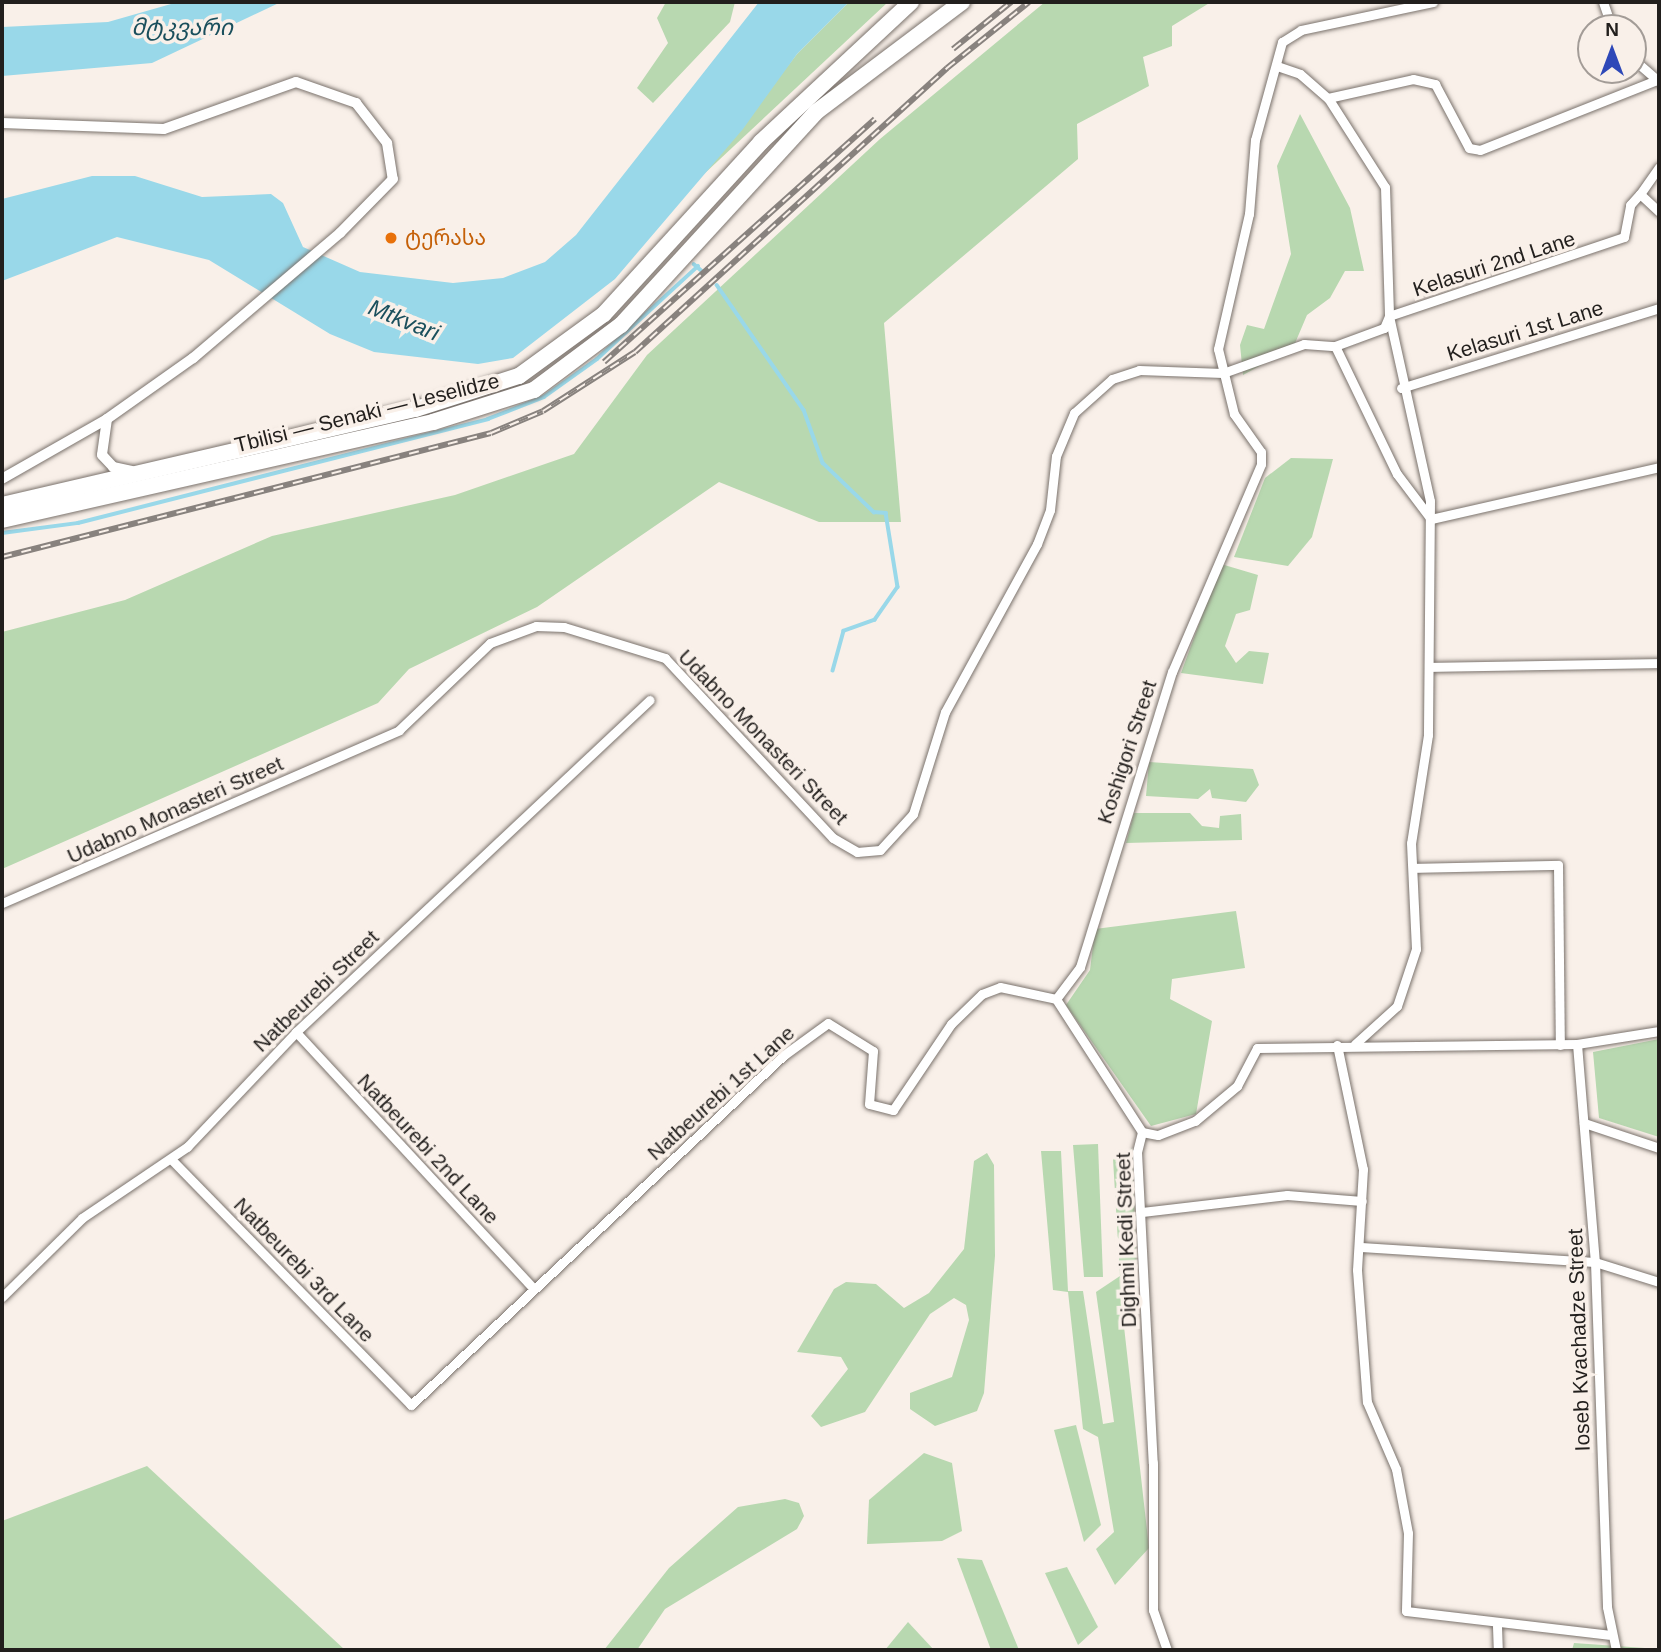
<!DOCTYPE html>
<meta charset="utf-8">
<style>
body{margin:0}
#map{position:relative;width:1661px;height:1652px;overflow:hidden;background:#f9f0e9;font-family:Arial,"Noto Sans Georgian",sans-serif}
div>[style]{position:absolute}
[style*='--x']{left:calc(var(--x)*1px);top:calc(var(--y)*1px);width:calc(var(--w)*1px);rotate:calc(var(--a)*1deg)}
.green>*{inset:0;background:#b8d8b0}
.water>*{inset:0;background:#99d8e9}
.stream>*{height:3.5px;margin:-1.75px;padding:0 1.75px;transform-origin:1.75px;border-radius:1.75px;background:#99d8e9}
.roads{filter:drop-shadow(0 0 2px #7a726c) drop-shadow(0 0 2px #7a726c)}
.minor>*{height:9px;margin:-4.5px;padding:0 4.5px;transform-origin:4.5px;border-radius:4.5px;background:#fff}
.tertiary>*{height:10px;margin:-5px;padding:0 5px;transform-origin:5px;border-radius:5px;background:#fff}
.motorway>*{height:16px;margin:-8px;padding:0 8px;transform-origin:8px;border-radius:8px;background:#fff}
.rail>*{height:6px;margin-top:-3px;transform-origin:0;background:repeating-linear-gradient(90deg,#f9f0e9 0 10px,#88827e 0 20px);box-sizing:border-box;border-block:2px solid #88827e}
.dots>*{width:19px;height:19px;translate:-50% -50%;box-sizing:border-box;border:4px solid #f9f0e9;border-radius:50%}
span{translate:-50% -50%;white-space:nowrap;text-align:center;line-height:1.15;-webkit-text-stroke:7px #f9f0e9;paint-order:stroke}
.food-label{font-size:21px;color:#c56008}
.left{translate:0 -50%;text-align:left}
.street-label{font-size:21px;color:#221f1d}
.water-label{font-size:23px;color:#1a4f5c;font-style:italic}
.frame{position:absolute;inset:0;border:4px solid #221f1d;pointer-events:none}
.north{position:absolute;left:1577px;top:14px;width:70px;height:70px;box-sizing:border-box;background:#f9f0e9;border:2px solid #a39c97;border-radius:50%;rotate:0deg;font-size:19px;font-weight:700;line-height:28px;text-align:center;color:#221f1d}
.north::after{content:'';display:block;margin:auto;width:24px;height:32px;background:#2e48b8;clip-path:polygon(50% 0,100% 100%,50% 72%,0 100%)}
</style>
<div id="map">
<div class="green">
<div style="clip-path:polygon(666px 2px,735px 2px,730px 22px,653px 103px,637px 88px,668px 43px,657px 18px)"></div>
<div style="clip-path:polygon(849px 2px,888px 2px,704px 174px,797px 54px)"></div>
<div style="clip-path:polygon(1045px 2px,1211px 2px,1172px 26px,1172px 46px,1143px 57px,1149px 86px,1077px 124px,1078px 159px,884px 323px,901px 522px,819px 522px,719px 482px,537px 607px,409px 669px,378px 703px,2px 869px,2px 632px,125px 600px,272px 536px,455px 495px,574px 454px,647px 355px,880px 139px)"></div>
<div style="clip-path:polygon(1300px 114px,1350px 208px,1364px 271px,1345px 271px,1330px 298px,1307px 315px,1293px 348px,1243px 375px,1240px 345px,1247px 325px,1264px 329px,1291px 254px,1277px 166px)"></div>
<div style="clip-path:polygon(1291px 458px,1333px 459px,1312px 537px,1288px 566px,1234px 557px,1265px 478px)"></div>
<div style="clip-path:polygon(1221px 564px,1258px 575px,1250px 610px,1236px 614px,1225px 646px,1236px 663px,1249px 651px,1269px 653px,1263px 684px,1181px 673px)"></div>
<div style="clip-path:polygon(1149px 762px,1253px 769px,1259px 785px,1246px 802px,1212px 798px,1210px 789px,1198px 799px,1146px 796px)"></div>
<div style="clip-path:polygon(1134px 813px,1190px 813px,1202px 826px,1219px 828px,1220px 816px,1241px 814px,1242px 840px,1126px 843px)"></div>
<div style="clip-path:polygon(1236px 911px,1245px 968px,1172px 979px,1170px 999px,1212px 1021px,1196px 1114px,1151px 1126px,1066px 1005px,1090px 970px,1095px 929px)"></div>
<div style="clip-path:polygon(1659px 1039px,1659px 1137px,1599px 1118px,1593px 1052px)"></div>
<div style="clip-path:polygon(1098px 1144px,1103px 1277px,1084px 1277px,1073px 1145px)"></div>
<div style="clip-path:polygon(1132px 1148px,1138px 1298px,1121px 1300px,1149px 1548px,1115px 1585px,1096px 1549px,1114px 1532px,1098px 1437px,1083px 1429px,1068px 1292px,1053px 1290px,1041px 1151px,1061px 1151px,1068px 1291px,1083px 1291px,1103px 1424px,1114px 1422px,1096px 1292px,1120px 1276px,1113px 1159px)"></div>
<div style="clip-path:polygon(987px 1153px,994px 1165px,995px 1256px,984px 1393px,977px 1411px,935px 1426px,910px 1409px,910px 1393px,952px 1377px,969px 1320px,966px 1305px,954px 1298px,930px 1314px,865px 1412px,821px 1427px,811px 1416px,848px 1369px,841px 1357px,797px 1352px,834px 1289px,846px 1282px,876px 1284px,904px 1308px,929px 1293px,964px 1249px,974px 1161px)"></div>
<div style="clip-path:polygon(1076px 1425px,1101px 1525px,1084px 1542px,1054px 1430px)"></div>
<div style="clip-path:polygon(924px 1453px,952px 1463px,962px 1531px,942px 1541px,867px 1544px,869px 1500px)"></div>
<div style="clip-path:polygon(147px 1466px,345px 1650px,2px 1650px,2px 1521px)"></div>
<div style="clip-path:polygon(785px 1499px,799px 1503px,804px 1516px,797px 1529px,665px 1609px,637px 1650px,604px 1650px,669px 1568px,738px 1507px)"></div>
<div style="clip-path:polygon(957px 1558px,982px 1560px,1019px 1650px,991px 1650px)"></div>
<div style="clip-path:polygon(1067px 1567px,1098px 1627px,1078px 1645px,1045px 1573px)"></div>
<div style="clip-path:polygon(908px 1622px,934px 1650px,885px 1650px)"></div>
<div style="clip-path:polygon(1574px 1643px,1659px 1649px,1659px 1650px,1572px 1650px)"></div>
</div>
<div class="water">
<div style="clip-path:polygon(178px 2px,281px 2px,152px 63px,2px 76px,2px 27px,108px 22px)"></div>
<div style="clip-path:polygon(759px 2px,849px 2px,797px 54px,743px 129px,615px 279px,513px 358px,478px 364px,374px 352px,330px 334px,209px 260px,117px 237px,2px 281px,2px 199px,92px 176px,135px 176px,202px 197px,271px 194px,283px 203px,303px 247px,360px 272px,453px 283px,503px 278px,545px 262px,576px 235px)"></div>
</div>
<div class="stream">
<div style="--x:694;--y:264;--w:11;--a:41"></div>
<div style="--x:717;--y:285;--w:152;--a:55.2"></div>
<div style="--x:804;--y:410;--w:56;--a:70.3"></div>
<div style="--x:823;--y:463;--w:71;--a:43.9"></div>
<div style="--x:874;--y:512;--w:12;--a:5"></div>
<div style="--x:886;--y:513;--w:75;--a:80.8"></div>
<div style="--x:898;--y:587;--w:40;--a:124.9"></div>
<div style="--x:875;--y:620;--w:33;--a:160"></div>
<div style="--x:844;--y:631;--w:41;--a:105.4"></div>
<div style="--x:2;--y:533;--w:77;--a:-7.5"></div>
<div style="--x:78;--y:523;--w:423;--a:-14.2"></div>
<div style="--x:488;--y:419;--w:60;--a:-21.4"></div>
<div style="--x:544;--y:397;--w:65;--a:-35.6"></div>
<div style="--x:597;--y:359;--w:137;--a:-42.6"></div>
</div>
<div class="roads">
<div class="minor">
<div style="--x:1603;--y:2;--w:28;--a:71"></div>
<div style="--x:1633;--y:59;--w:35;--a:41"></div>
<div style="--x:1277;--y:66;--w:24;--a:19"></div>
<div style="--x:1300;--y:74;--w:37;--a:41"></div>
<div style="--x:1328;--y:98;--w:106;--a:57.4"></div>
<div style="--x:1385;--y:187;--w:129;--a:88.2"></div>
<div style="--x:1389;--y:316;--w:189;--a:77.5"></div>
<div style="--x:1430;--y:501;--w:234;--a:90.5"></div>
<div style="--x:1428;--y:735;--w:109;--a:98.9"></div>
<div style="--x:1411;--y:843;--w:106;--a:87.3"></div>
<div style="--x:1416;--y:949;--w:60;--a:108.4"></div>
<div style="--x:1397;--y:1006;--w:57;--a:137.9"></div>
<div style="--x:1328;--y:98;--w:87;--a:-12.6"></div>
<div style="--x:1413;--y:79;--w:23;--a:13"></div>
<div style="--x:1435;--y:84;--w:72;--a:62"></div>
<div style="--x:1469;--y:148;--w:11;--a:10"></div>
<div style="--x:1480;--y:150;--w:190;--a:-21.6"></div>
<div style="--x:1659;--y:167;--w:33;--a:125"></div>
<div style="--x:1640;--y:194;--w:26;--a:43"></div>
<div style="--x:1335;--y:346;--w:52;--a:-20.2"></div>
<div style="--x:1384;--y:328;--w:13;--a:-67"></div>
<div style="--x:1389;--y:316;--w:248;--a:-18.6"></div>
<div style="--x:1624;--y:237;--w:33;--a:-79"></div>
<div style="--x:1630;--y:205;--w:15;--a:-48"></div>
<div style="--x:1401;--y:388;--w:270;--a:-17.2"></div>
<div style="--x:1429;--y:667;--w:230;--a:-1"></div>
<div style="--x:1413;--y:868;--w:145;--a:-1.2"></div>
<div style="--x:1558;--y:865;--w:180;--a:89.4"></div>
<div style="--x:2;--y:903;--w:433;--a:-23.5"></div>
<div style="--x:399;--y:730;--w:126;--a:-43.7"></div>
<div style="--x:490;--y:643;--w:49;--a:-20.3"></div>
<div style="--x:536;--y:626;--w:28;--a:2"></div>
<div style="--x:564;--y:627;--w:106;--a:17.1"></div>
<div style="--x:665;--y:658;--w:246;--a:47"></div>
<div style="--x:833;--y:838;--w:28;--a:30"></div>
<div style="--x:857;--y:852;--w:23;--a:-5"></div>
<div style="--x:880;--y:850;--w:49;--a:-47.5"></div>
<div style="--x:913;--y:814;--w:107;--a:-72.6"></div>
<div style="--x:945;--y:712;--w:192;--a:-61.3"></div>
<div style="--x:1037;--y:544;--w:36;--a:-69"></div>
<div style="--x:1050;--y:510;--w:54;--a:-83.7"></div>
<div style="--x:1056;--y:456;--w:47;--a:-67.3"></div>
<div style="--x:1074;--y:413;--w:51;--a:-41.8"></div>
<div style="--x:1112;--y:379;--w:28;--a:-18"></div>
<div style="--x:1139;--y:370;--w:84;--a:2"></div>
<div style="--x:1223;--y:373;--w:86;--a:-19.7"></div>
<div style="--x:1304;--y:344;--w:31;--a:4"></div>
<div style="--x:1335;--y:346;--w:142;--a:64.2"></div>
<div style="--x:1397;--y:474;--w:56;--a:52.9"></div>
<div style="--x:1431;--y:519;--w:234;--a:-12.8"></div>
<div style="--x:1056;--y:999;--w:40;--a:-53"></div>
<div style="--x:1080;--y:967;--w:309;--a:-72.7"></div>
<div style="--x:1172;--y:672;--w:226;--a:-66.8"></div>
<div style="--x:1261;--y:464;--w:12;--a:-90"></div>
<div style="--x:1261;--y:452;--w:47;--a:-125.4"></div>
<div style="--x:1234;--y:414;--w:67;--a:-103.8"></div>
<div style="--x:1218;--y:349;--w:139;--a:-77.1"></div>
<div style="--x:1249;--y:214;--w:74;--a:-85.4"></div>
<div style="--x:1255;--y:140;--w:102;--a:-74.6"></div>
<div style="--x:1282;--y:42;--w:22;--a:-32"></div>
<div style="--x:1301;--y:30;--w:135;--a:-12"></div>
<div style="--x:1056;--y:999;--w:158;--a:57.1"></div>
<div style="--x:296;--y:1032;--w:350;--a:47.2"></div>
<div style="--x:1577;--y:1044;--w:219;--a:85.3"></div>
<div style="--x:1595;--y:1262;--w:345;--a:88"></div>
<div style="--x:1607;--y:1607;--w:44;--a:78.2"></div>
<div style="--x:1337;--y:1045;--w:127;--a:78.2"></div>
<div style="--x:1363;--y:1169;--w:101;--a:93.4"></div>
<div style="--x:1357;--y:1270;--w:132;--a:85.7"></div>
<div style="--x:1367;--y:1402;--w:73;--a:66.6"></div>
<div style="--x:1396;--y:1469;--w:65;--a:79.4"></div>
<div style="--x:1408;--y:1533;--w:78;--a:91.5"></div>
<div style="--x:1406;--y:1611;--w:204;--a:6.7"></div>
<div style="--x:1584;--y:1123;--w:79;--a:18.4"></div>
<div style="--x:1142;--y:1132;--w:16;--a:11"></div>
<div style="--x:1158;--y:1135;--w:40;--a:-21"></div>
<div style="--x:1195;--y:1121;--w:55;--a:-39.8"></div>
<div style="--x:1237;--y:1086;--w:43;--a:-62.2"></div>
<div style="--x:1257;--y:1048;--w:320;--a:-0.7"></div>
<div style="--x:1577;--y:1044;--w:83;--a:-9"></div>
<div style="--x:1142;--y:1132;--w:21;--a:104"></div>
<div style="--x:1137;--y:1152;--w:311;--a:87.1"></div>
<div style="--x:1153;--y:1463;--w:147;--a:90"></div>
<div style="--x:1153;--y:1610;--w:42;--a:70.7"></div>
<div style="--x:172;--y:1160;--w:342;--a:45.7"></div>
<div style="--x:411;--y:1405;--w:511;--a:-43.18"></div>
<div style="--x:784;--y:1055;--w:54;--a:-36"></div>
<div style="--x:828;--y:1023;--w:53;--a:31.9"></div>
<div style="--x:873;--y:1051;--w:53;--a:94.3"></div>
<div style="--x:869;--y:1104;--w:25;--a:14"></div>
<div style="--x:893;--y:1110;--w:104;--a:-56"></div>
<div style="--x:951;--y:1024;--w:43;--a:-44.1"></div>
<div style="--x:982;--y:994;--w:19;--a:-21"></div>
<div style="--x:1000;--y:987;--w:57;--a:12.1"></div>
<div style="--x:1142;--y:1212;--w:146;--a:-6.7"></div>
<div style="--x:1287;--y:1195;--w:75;--a:4.6"></div>
<div style="--x:1361;--y:1247;--w:234;--a:3.7"></div>
<div style="--x:1595;--y:1262;--w:67;--a:17.4"></div>
<div style="--x:2;--y:1297;--w:112;--a:-44.6"></div>
<div style="--x:82;--y:1218;--w:127;--a:-34.1"></div>
<div style="--x:187;--y:1147;--w:158;--a:-46.5"></div>
<div style="--x:296;--y:1032;--w:485;--a:-43.2"></div>
<div style="--x:1497;--y:1626;--w:24;--a:88"></div>
</div>
<div class="tertiary">
<div style="--x:2;--y:123;--w:162;--a:2.1"></div>
<div style="--x:164;--y:129;--w:140;--a:-19.6"></div>
<div style="--x:296;--y:82;--w:64;--a:19.3"></div>
<div style="--x:356;--y:103;--w:51;--a:52.2"></div>
<div style="--x:387;--y:143;--w:36;--a:81"></div>
<div style="--x:393;--y:179;--w:76;--a:134.5"></div>
<div style="--x:340;--y:233;--w:193;--a:139.6"></div>
<div style="--x:193;--y:358;--w:105;--a:144.7"></div>
<div style="--x:107;--y:419;--w:121;--a:150.3"></div>
<div style="--x:107;--y:419;--w:36;--a:98"></div>
<div style="--x:102;--y:455;--w:16;--a:47"></div>
<div style="--x:113;--y:467;--w:19;--a:12"></div>
</div>
<div class="motorway">
<div style="--x:2;--y:505;--w:425;--a:-13.1"></div>
<div style="--x:416;--y:409;--w:108;--a:-17.8"></div>
<div style="--x:519;--y:376;--w:105;--a:-36.1"></div>
<div style="--x:604;--y:314;--w:233;--a:-47.6"></div>
<div style="--x:761;--y:142;--w:205;--a:-43"></div>
<div style="--x:2;--y:520;--w:442;--a:-12.8"></div>
<div style="--x:433;--y:422;--w:106;--a:-17.6"></div>
<div style="--x:534;--y:390;--w:109;--a:-36.8"></div>
<div style="--x:621;--y:325;--w:289;--a:-47.5"></div>
<div style="--x:816;--y:112;--w:183;--a:-37"></div>
</div>
</div>
<div class="rail">
<div style="--x:953;--y:49;--w:75;--a:-39"></div>
<div style="--x:604;--y:362;--w:364;--a:-41.9"></div>
<div style="--x:2;--y:557;--w:504;--a:-14.23"></div>
<div style="--x:491;--y:433;--w:56;--a:-22.9"></div>
<div style="--x:543;--y:411;--w:109;--a:-32.7"></div>
<div style="--x:635;--y:352;--w:422;--a:-42.3"></div>
<div style="--x:947;--y:68;--w:105;--a:-38.8"></div>
</div>
<div class="dots">
<div style="left:391px;top:238px;background:#e8710a"></div>
</div>
<div class="food-label">
<span class="left" style="left:405px;top:238px">ტერასა</span>
</div>
<div class="street-label">
<span style="left:1494px;top:264px;rotate:-18deg">Kelasuri 2nd Lane</span>
<span style="left:1525px;top:331px;rotate:-17deg">Kelasuri 1st Lane</span>
<span style="left:367px;top:413px;rotate:-14deg">Tbilisi — Senaki — Leselidze</span>
<span style="left:763px;top:737px;rotate:46deg">Udabno Monasteri Street</span>
<span style="left:1127px;top:752px;rotate:-72deg">Koshigori Street</span>
<span style="left:175px;top:810px;rotate:-24deg">Udabno Monasteri Street</span>
<span style="left:316px;top:991px;rotate:-44deg">Natbeurebi Street</span>
<span style="left:721px;top:1093px;rotate:-42deg">Natbeurebi 1st Lane</span>
<span style="left:428px;top:1149px;rotate:47deg">Natbeurebi 2nd Lane</span>
<span style="left:1126px;top:1240px;rotate:-92deg">Dighmi Kedi Street</span>
<span style="left:304px;top:1270px;rotate:46deg">Natbeurebi 3rd Lane</span>
<span style="left:1579px;top:1340px;rotate:-92deg">Ioseb Kvachadze Street</span>
</div>
<div class="water-label">
<span style="left:182px;top:27px">მტკვარი</span>
<span style="left:404px;top:320px;rotate:22deg">Mtkvari</span>
</div>
<div class="frame"></div>
<div class="north">N</div>
</div>
